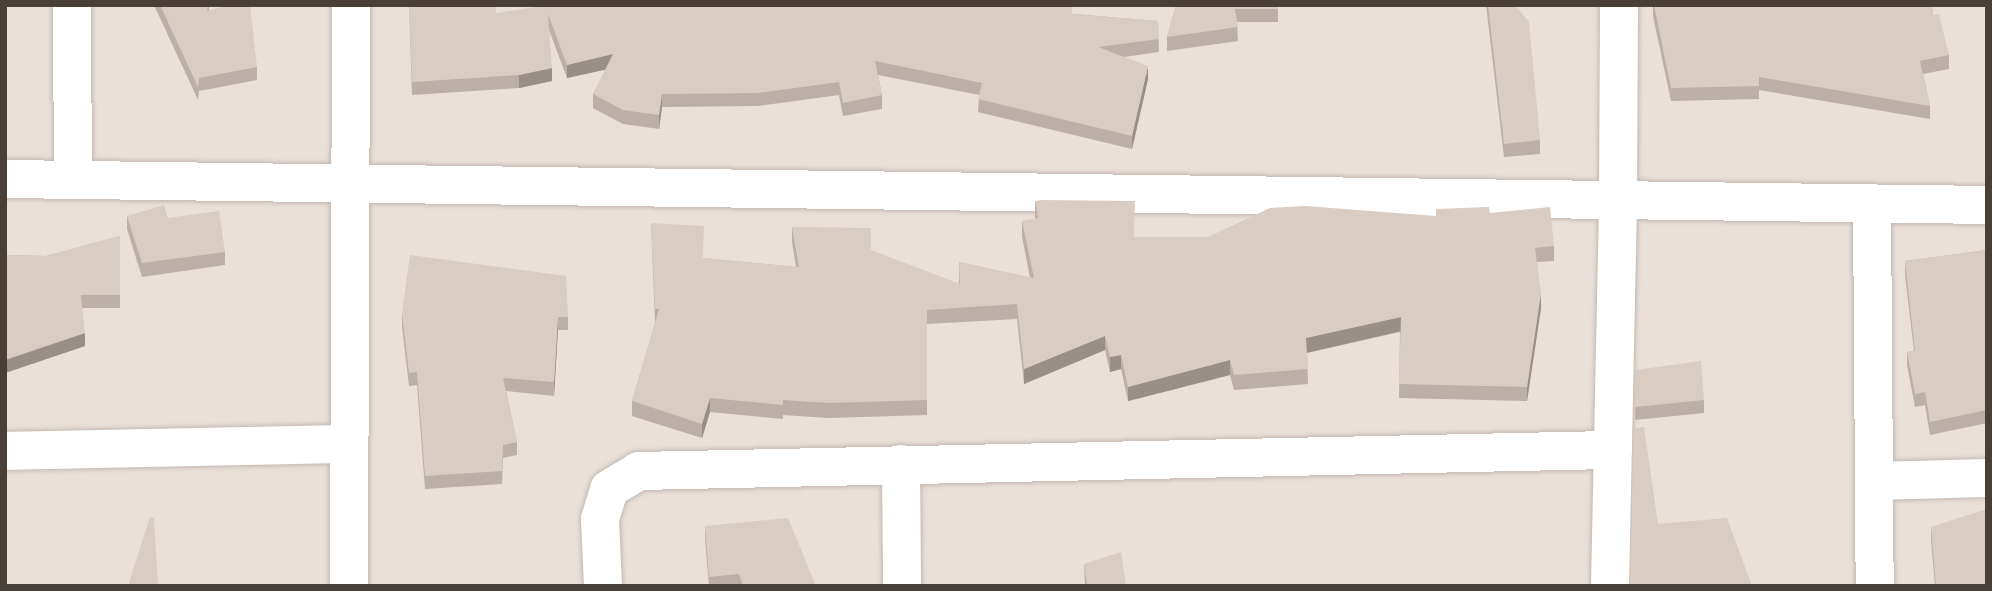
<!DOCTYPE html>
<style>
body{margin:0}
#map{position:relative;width:1992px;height:591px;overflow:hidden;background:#f5f0eb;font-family:"Source Sans 3",sans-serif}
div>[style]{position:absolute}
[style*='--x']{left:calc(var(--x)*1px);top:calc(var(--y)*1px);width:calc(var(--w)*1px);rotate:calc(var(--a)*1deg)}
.residential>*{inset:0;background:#e9e0d9}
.roads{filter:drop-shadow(0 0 2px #c3b8b0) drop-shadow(0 0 2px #c3b8b0)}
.minor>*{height:38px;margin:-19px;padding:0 19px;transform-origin:19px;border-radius:19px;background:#fff}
.wall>*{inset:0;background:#bbafa8}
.shaded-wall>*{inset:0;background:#988f88}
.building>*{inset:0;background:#d9ccc3}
span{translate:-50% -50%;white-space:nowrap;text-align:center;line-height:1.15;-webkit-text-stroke:5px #fff;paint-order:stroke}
.frame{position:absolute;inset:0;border:7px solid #493f38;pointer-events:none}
</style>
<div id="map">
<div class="residential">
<div style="clip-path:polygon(5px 5px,1987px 5px,1987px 586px,5px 586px)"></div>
</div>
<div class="roads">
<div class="minor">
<div style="--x:72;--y:5;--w:175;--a:89.7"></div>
<div style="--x:5;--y:179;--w:1982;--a:0.75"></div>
<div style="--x:1872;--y:203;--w:383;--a:89.6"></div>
<div style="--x:5;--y:451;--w:344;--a:-1.2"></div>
<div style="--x:901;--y:464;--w:122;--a:89.5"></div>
<div style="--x:1874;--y:481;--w:113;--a:-1.5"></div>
<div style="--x:349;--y:586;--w:581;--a:-89.8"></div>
<div style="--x:603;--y:586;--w:67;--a:-92.6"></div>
<div style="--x:600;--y:519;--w:31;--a:-73"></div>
<div style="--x:609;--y:489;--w:35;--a:-31"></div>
<div style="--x:639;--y:471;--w:974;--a:-1.24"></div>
<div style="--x:1610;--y:586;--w:385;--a:-88.8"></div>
<div style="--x:1618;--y:201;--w:196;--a:-89.7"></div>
</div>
</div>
<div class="wall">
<div style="clip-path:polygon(154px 5px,209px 5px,209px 11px,257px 67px,257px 80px,199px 91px,198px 100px)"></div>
<div style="clip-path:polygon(409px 5px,496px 13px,1073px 14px,1158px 21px,1159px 52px,1124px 57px,1148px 79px,1132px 149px,978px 112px,979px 95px,878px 75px,882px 95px,882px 109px,843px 116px,839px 95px,758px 106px,662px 107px,659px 129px,623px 124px,593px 108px,593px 94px,606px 69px,567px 78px,549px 30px,552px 81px,519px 88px,412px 95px)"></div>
<div style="clip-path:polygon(1176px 5px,1278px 5px,1278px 22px,1237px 22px,1238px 41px,1167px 51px,1167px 37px)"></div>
<div style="clip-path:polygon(1486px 5px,1515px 5px,1540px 140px,1540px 154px,1504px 157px)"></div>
<div style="clip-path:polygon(1653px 5px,1932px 5px,1933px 15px,1949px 55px,1949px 69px,1923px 74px,1930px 106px,1930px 119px,1759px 90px,1759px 99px,1671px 101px,1653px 16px)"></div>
<div style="clip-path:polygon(1035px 201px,1134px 237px,1208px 237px,1436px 216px,1490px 213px,1554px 246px,1554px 261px,1537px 262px,1541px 308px,1527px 401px,1399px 398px,1400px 332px,1307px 353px,1308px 384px,1234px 390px,1230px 375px,1128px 401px,1121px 369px,1110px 372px,1105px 350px,1024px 384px,1017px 319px,927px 324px,927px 415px,829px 418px,783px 415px,783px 419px,710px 412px,702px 438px,632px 416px,632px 401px,655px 323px,651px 223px,703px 258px,796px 267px,792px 242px,792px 227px,959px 284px,959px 262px,1030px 278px,1022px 236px,1022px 221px,1035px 219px)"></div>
<div style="clip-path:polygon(127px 216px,168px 218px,225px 252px,225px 265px,142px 277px,127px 229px)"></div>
<div style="clip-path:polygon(120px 236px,120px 308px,82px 308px,85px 346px,5px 373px,5px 255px,46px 256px)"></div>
<div style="clip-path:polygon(1987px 250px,1987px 423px,1930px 435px,1925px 405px,1915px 407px,1907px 365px,1907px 352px,1914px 351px,1905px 275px,1905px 261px)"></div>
<div style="clip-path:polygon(402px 313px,568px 317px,568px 330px,558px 330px,554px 396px,506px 391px,517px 442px,517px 455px,503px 458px,502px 484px,425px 489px,417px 385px,409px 386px,402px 327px)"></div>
<div style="clip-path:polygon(1636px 370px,1704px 400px,1704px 413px,1635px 420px)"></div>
<div style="clip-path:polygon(705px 526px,816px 586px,709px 586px,705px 539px)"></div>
<div style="clip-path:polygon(1931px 527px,1987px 586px,1935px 586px,1931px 540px)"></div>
<div style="clip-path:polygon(1084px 564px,1126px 586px,1085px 586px)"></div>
</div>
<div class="shaded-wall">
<div style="clip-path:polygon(613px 54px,613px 68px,567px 78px,567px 65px)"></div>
<div style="clip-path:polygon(1148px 66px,1148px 79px,1132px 149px,1132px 136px)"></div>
<div style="clip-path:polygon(552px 68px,552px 81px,519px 88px,519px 75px)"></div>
<div style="clip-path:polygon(662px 94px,662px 107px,659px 129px,659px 115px)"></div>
<div style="clip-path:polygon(1541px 293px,1541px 308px,1527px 401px,1527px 387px)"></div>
<div style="clip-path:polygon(558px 317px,558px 330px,554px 396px,554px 382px)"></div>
<div style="clip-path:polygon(1401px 317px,1401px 331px,1306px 353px,1306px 338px)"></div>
<div style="clip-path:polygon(85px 333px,85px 346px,5px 373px,5px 360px)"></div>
<div style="clip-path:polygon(1105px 336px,1105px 350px,1024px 384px,1024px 369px)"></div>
<div style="clip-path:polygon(1121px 355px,1121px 369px,1110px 372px,1110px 357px)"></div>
<div style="clip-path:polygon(1230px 360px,1230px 375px,1128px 401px,1128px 387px)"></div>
<div style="clip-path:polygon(710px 398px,710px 412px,702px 438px,702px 424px)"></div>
</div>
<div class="building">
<div style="clip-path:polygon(160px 5px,208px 5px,207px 11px,231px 5px,250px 5px,257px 67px,199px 78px,198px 87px)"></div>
<div style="clip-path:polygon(409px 5px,496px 5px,496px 13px,550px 5px,1072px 5px,1072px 14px,1158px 21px,1159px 39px,1098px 47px,1148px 66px,1132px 136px,978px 99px,982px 83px,875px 61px,882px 95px,843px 103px,839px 82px,758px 93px,662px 94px,659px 115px,623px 110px,593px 94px,613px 54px,567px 65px,548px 14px,552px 68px,519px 75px,412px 82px)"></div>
<div style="clip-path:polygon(1176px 5px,1278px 5px,1278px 9px,1235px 9px,1238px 27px,1167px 37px)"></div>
<div style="clip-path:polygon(1488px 5px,1515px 5px,1529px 22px,1540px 140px,1504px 144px)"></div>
<div style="clip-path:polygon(1654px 5px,1932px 5px,1933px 15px,1939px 14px,1949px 55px,1920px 61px,1930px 106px,1759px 77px,1759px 86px,1671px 88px)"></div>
<div style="clip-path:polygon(1042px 200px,1135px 201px,1134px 237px,1208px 237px,1270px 208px,1305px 206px,1436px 216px,1436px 209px,1489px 207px,1490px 213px,1550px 207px,1554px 246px,1535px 248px,1541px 293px,1527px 387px,1399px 384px,1401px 317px,1306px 338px,1308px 369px,1234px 375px,1230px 360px,1128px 387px,1121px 355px,1110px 357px,1105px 336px,1024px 369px,1017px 304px,927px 310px,927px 400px,829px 403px,783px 400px,783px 405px,710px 398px,702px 424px,632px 401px,659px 309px,655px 309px,651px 223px,704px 226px,703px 258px,799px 267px,792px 227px,871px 228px,871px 250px,960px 284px,959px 262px,1034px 278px,1022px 221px,1038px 218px,1035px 201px)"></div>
<div style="clip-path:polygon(164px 205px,168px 218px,219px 211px,225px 252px,142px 263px,127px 216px)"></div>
<div style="clip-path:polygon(120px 236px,120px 295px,81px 295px,85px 333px,5px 360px,5px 255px,46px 256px)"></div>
<div style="clip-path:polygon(1987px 250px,1987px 410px,1930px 422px,1925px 392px,1915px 394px,1907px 352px,1915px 351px,1905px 261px)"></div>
<div style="clip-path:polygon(410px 255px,566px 276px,568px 317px,558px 317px,554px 382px,503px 378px,517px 442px,503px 445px,502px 471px,425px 476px,417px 372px,409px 373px,402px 313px)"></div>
<div style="clip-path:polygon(1701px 361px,1704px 400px,1635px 407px,1636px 370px)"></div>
<div style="clip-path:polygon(1644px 427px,1658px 524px,1727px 518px,1752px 586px,1631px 586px,1633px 579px,1630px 579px,1635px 428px)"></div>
<div style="clip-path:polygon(1987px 509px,1987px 586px,1936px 586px,1931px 527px)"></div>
<div style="clip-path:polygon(150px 517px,154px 518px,158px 586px,128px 586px)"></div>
<div style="clip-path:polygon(788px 518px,816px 586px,743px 586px,739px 574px,709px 577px,705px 526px)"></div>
<div style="clip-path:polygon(1121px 552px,1126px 586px,1087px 586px,1084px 564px)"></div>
</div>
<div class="frame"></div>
</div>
